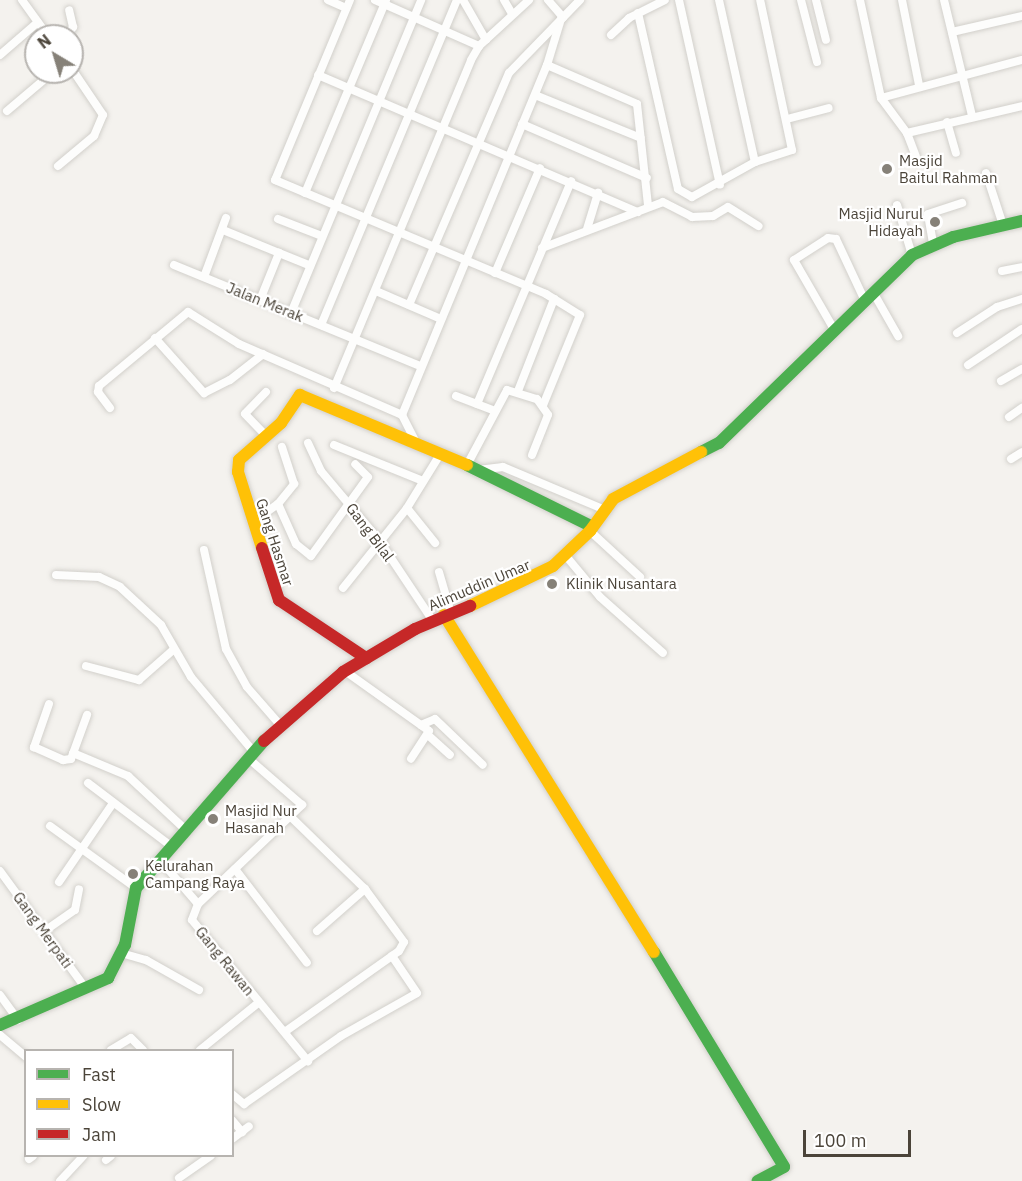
<!DOCTYPE html>
<style>
body{margin:0}
#map{position:relative;width:1022px;height:1181px;overflow:hidden;background:#f4f2ee;font-family:"IBM Plex Sans",sans-serif}
div>[style]{position:absolute}
[style*='--x']{left:calc(var(--x)*1px);top:calc(var(--y)*1px);width:calc(var(--w)*1px);rotate:calc(var(--a)*1deg)}
.roads{filter:drop-shadow(0 0 2px #d2d0cb) drop-shadow(0 0 2px #d2d0cb)}
.street>*{height:8px;margin:-4px;padding:0 4px;transform-origin:4px;border-radius:4px;background:#fdfdfc}
.fast>*{height:12px;margin:-6px;padding:0 6px;transform-origin:6px;border-radius:6px;background:#4caf50}
.slow>*{height:12px;margin:-6px;padding:0 6px;transform-origin:6px;border-radius:6px;background:#ffc107}
.jam>*{height:12px;margin:-6px;padding:0 6px;transform-origin:6px;border-radius:6px;background:#c62828}
.dots>*{width:16px;height:16px;translate:-50% -50%;box-sizing:border-box;border:3px solid #fff;border-radius:50%}
span{translate:-50% -50%;white-space:nowrap;text-align:center;line-height:1.15;-webkit-text-stroke:4.5px #fff;paint-order:stroke}
.poi-label{font-size:15px;color:#4b4439}
.left{translate:0 -50%;text-align:left}
.right{translate:-100% -50%;text-align:right}
.street-label{font-size:15px;color:#4b4439}
.legend{position:absolute;left:24px;top:1049px;width:210px;height:108px;box-sizing:border-box;background:#fff;border:2px solid #b7b4b0;margin:0;padding:8px 10px;list-style:none;font-size:18px;color:#4b4439}
.legend li{display:flex;align-items:center;gap:12px;height:30px}
.legend b{width:30px;border:2px solid #b7b4b0}
.north{position:absolute;left:24px;top:24px;width:60px;height:60px;box-sizing:border-box;background:#fff;border:2px solid #b7b4b0;border-radius:50%;rotate:322deg;font-size:16px;font-weight:700;line-height:24px;text-align:center;color:#4b4439}
.north::after{content:'';display:block;margin:auto;width:21px;height:27px;background:#868178;clip-path:polygon(50% 0,100% 100%,50% 72%,0 100%)}
.scale{position:absolute;left:803px;top:1130px;width:108px;height:27px;box-sizing:border-box;border:3px solid #4b4439;border-top:0;padding-left:8px;font-size:18px;line-height:21px;white-space:nowrap;color:#4b4439;-webkit-text-stroke:4px #fff;paint-order:stroke}
</style>
<div id="map">
<div class="roads">
<div class="street">
<div style="--x:22;--y:0;--w:44;--a:54.2"></div>
<div style="--x:328;--y:0;--w:20;--a:24"></div>
<div style="--x:350;--y:0;--w:195;--a:112.6"></div>
<div style="--x:275;--y:180;--w:294;--a:22.8"></div>
<div style="--x:546;--y:294;--w:40;--a:32"></div>
<div style="--x:580;--y:315;--w:97;--a:112.3"></div>
<div style="--x:375;--y:0;--w:114;--a:23.9"></div>
<div style="--x:463;--y:0;--w:46;--a:60.1"></div>
<div style="--x:504;--y:0;--w:16;--a:60"></div>
<div style="--x:548;--y:0;--w:23;--a:49"></div>
<div style="--x:679;--y:0;--w:189;--a:77.5"></div>
<div style="--x:719;--y:0;--w:166;--a:77.5"></div>
<div style="--x:801;--y:0;--w:64;--a:75.5"></div>
<div style="--x:816;--y:0;--w:41;--a:76"></div>
<div style="--x:860;--y:0;--w:100;--a:77.9"></div>
<div style="--x:881;--y:98;--w:44;--a:53.4"></div>
<div style="--x:907;--y:133;--w:25;--a:69"></div>
<div style="--x:902;--y:0;--w:87;--a:78.7"></div>
<div style="--x:944;--y:0;--w:119;--a:76.4"></div>
<div style="--x:638;--y:13;--w:180;--a:77.2"></div>
<div style="--x:678;--y:189;--w:16;--a:30"></div>
<div style="--x:692;--y:197;--w:72;--a:-29.1"></div>
<div style="--x:755;--y:162;--w:39;--a:-18"></div>
<div style="--x:792;--y:150;--w:153;--a:-102"></div>
<div style="--x:952;--y:32;--w:72;--a:-12.9"></div>
<div style="--x:611;--y:35;--w:25;--a:-43"></div>
<div style="--x:629;--y:18;--w:40;--a:-26.6"></div>
<div style="--x:67;--y:36;--w:11;--a:-56"></div>
<div style="--x:73;--y:27;--w:17;--a:-103"></div>
<div style="--x:0;--y:55;--w:50;--a:-41"></div>
<div style="--x:547;--y:65;--w:98;--a:23.4"></div>
<div style="--x:637;--y:104;--w:103;--a:83.8"></div>
<div style="--x:318;--y:75;--w:348;--a:23.2"></div>
<div style="--x:535;--y:95;--w:114;--a:22.1"></div>
<div style="--x:881;--y:98;--w:146;--a:-15.1"></div>
<div style="--x:7;--y:111;--w:60;--a:-40.3"></div>
<div style="--x:787;--y:119;--w:43;--a:-14.7"></div>
<div style="--x:947;--y:122;--w:32;--a:74"></div>
<div style="--x:522;--y:124;--w:136;--a:23.4"></div>
<div style="--x:907;--y:133;--w:118;--a:-13.2"></div>
<div style="--x:58;--y:166;--w:47;--a:-39.8"></div>
<div style="--x:94;--y:136;--w:23;--a:-67"></div>
<div style="--x:103;--y:115;--w:55;--a:-124"></div>
<div style="--x:986;--y:173;--w:55;--a:71.9"></div>
<div style="--x:305;--y:193;--w:209;--a:-67.2"></div>
<div style="--x:897;--y:205;--w:52;--a:73.3"></div>
<div style="--x:278;--y:219;--w:47;--a:21.1"></div>
<div style="--x:587;--y:229;--w:38;--a:-73"></div>
<div style="--x:223;--y:230;--w:61;--a:22.3"></div>
<div style="--x:933;--y:243;--w:29;--a:-100"></div>
<div style="--x:928;--y:214;--w:36;--a:-18"></div>
<div style="--x:542;--y:248;--w:129;--a:-20.8"></div>
<div style="--x:663;--y:202;--w:33;--a:27"></div>
<div style="--x:692;--y:217;--w:21;--a:-3"></div>
<div style="--x:713;--y:216;--w:17;--a:-31"></div>
<div style="--x:728;--y:207;--w:36;--a:32"></div>
<div style="--x:174;--y:265;--w:266;--a:22.3"></div>
<div style="--x:1002;--y:271;--w:20;--a:-11"></div>
<div style="--x:495;--y:273;--w:114;--a:-66.8"></div>
<div style="--x:204;--y:277;--w:63;--a:-69.6"></div>
<div style="--x:376;--y:291;--w:71;--a:23.3"></div>
<div style="--x:873;--y:292;--w:51;--a:60.4"></div>
<div style="--x:260;--y:300;--w:51;--a:-68"></div>
<div style="--x:279;--y:253;--w:32;--a:22"></div>
<div style="--x:409;--y:305;--w:253;--a:-66.7"></div>
<div style="--x:509;--y:73;--w:102;--a:-45.8"></div>
<div style="--x:291;--y:313;--w:339;--a:-67.4"></div>
<div style="--x:321;--y:325;--w:352;--a:-67.3"></div>
<div style="--x:835;--y:331;--w:82;--a:-120"></div>
<div style="--x:794;--y:260;--w:40;--a:-32.9"></div>
<div style="--x:828;--y:238;--w:8;--a:7"></div>
<div style="--x:836;--y:239;--w:68;--a:64.9"></div>
<div style="--x:957;--y:333;--w:48;--a:-33"></div>
<div style="--x:997;--y:307;--w:26;--a:-18"></div>
<div style="--x:155;--y:338;--w:74;--a:48.3"></div>
<div style="--x:204;--y:393;--w:29;--a:-27"></div>
<div style="--x:230;--y:380;--w:42;--a:-38.2"></div>
<div style="--x:968;--y:365;--w:65;--a:-33.7"></div>
<div style="--x:1001;--y:381;--w:24;--a:-30"></div>
<div style="--x:334;--y:388;--w:355;--a:-67.3"></div>
<div style="--x:471;--y:60;--w:16;--a:-60"></div>
<div style="--x:479;--y:46;--w:68;--a:-42.6"></div>
<div style="--x:518;--y:391;--w:99;--a:-68.6"></div>
<div style="--x:266;--y:392;--w:30;--a:134"></div>
<div style="--x:245;--y:414;--w:32;--a:46"></div>
<div style="--x:456;--y:396;--w:42;--a:21"></div>
<div style="--x:477;--y:404;--w:242;--a:-67.1"></div>
<div style="--x:110;--y:408;--w:20;--a:-127"></div>
<div style="--x:98;--y:392;--w:6;--a:-81"></div>
<div style="--x:99;--y:386;--w:116;--a:-39.7"></div>
<div style="--x:188;--y:312;--w:60;--a:32.1"></div>
<div style="--x:239;--y:344;--w:178;--a:23.5"></div>
<div style="--x:402;--y:415;--w:33;--a:63"></div>
<div style="--x:402;--y:415;--w:379;--a:-67.5"></div>
<div style="--x:547;--y:65;--w:48;--a:-73.1"></div>
<div style="--x:1009;--y:417;--w:16;--a:-35"></div>
<div style="--x:308;--y:443;--w:31;--a:65"></div>
<div style="--x:321;--y:471;--w:90;--a:50"></div>
<div style="--x:379;--y:540;--w:97;--a:56.3"></div>
<div style="--x:334;--y:445;--w:96;--a:22"></div>
<div style="--x:1011;--y:459;--w:13;--a:-32"></div>
<div style="--x:467;--y:465;--w:85;--a:-61.9"></div>
<div style="--x:507;--y:390;--w:31;--a:17"></div>
<div style="--x:537;--y:399;--w:19;--a:55"></div>
<div style="--x:548;--y:415;--w:43;--a:111.8"></div>
<div style="--x:478;--y:470;--w:25;--a:-7"></div>
<div style="--x:503;--y:467;--w:108;--a:22.8"></div>
<div style="--x:278;--y:504;--w:44;--a:65.8"></div>
<div style="--x:296;--y:544;--w:19;--a:39"></div>
<div style="--x:311;--y:556;--w:97;--a:-54.2"></div>
<div style="--x:368;--y:477;--w:18;--a:-135"></div>
<div style="--x:407;--y:508;--w:45;--a:51.3"></div>
<div style="--x:253;--y:522;--w:31;--a:-36"></div>
<div style="--x:278;--y:504;--w:26;--a:-51"></div>
<div style="--x:294;--y:484;--w:39;--a:-108"></div>
<div style="--x:590;--y:531;--w:68;--a:42.6"></div>
<div style="--x:204;--y:550;--w:101;--a:77.5"></div>
<div style="--x:226;--y:649;--w:43;--a:61.1"></div>
<div style="--x:247;--y:687;--w:50;--a:49"></div>
<div style="--x:566;--y:556;--w:53;--a:50.3"></div>
<div style="--x:600;--y:597;--w:84;--a:41.6"></div>
<div style="--x:439;--y:572;--w:43;--a:73.7"></div>
<div style="--x:56;--y:575;--w:43;--a:2.7"></div>
<div style="--x:99;--y:577;--w:23;--a:25"></div>
<div style="--x:120;--y:587;--w:56;--a:42.8"></div>
<div style="--x:161;--y:625;--w:60;--a:60"></div>
<div style="--x:191;--y:677;--w:97;--a:50"></div>
<div style="--x:343;--y:588;--w:102;--a:-51.3"></div>
<div style="--x:407;--y:508;--w:61;--a:-58.4"></div>
<div style="--x:86;--y:666;--w:55;--a:14.8"></div>
<div style="--x:139;--y:680;--w:45;--a:-41.4"></div>
<div style="--x:345;--y:671;--w:103;--a:35.5"></div>
<div style="--x:429;--y:731;--w:33;--a:123"></div>
<div style="--x:49;--y:704;--w:46;--a:109.2"></div>
<div style="--x:34;--y:747;--w:32;--a:24"></div>
<div style="--x:63;--y:760;--w:8;--a:-7"></div>
<div style="--x:71;--y:759;--w:47;--a:-70"></div>
<div style="--x:421;--y:725;--w:15;--a:-23"></div>
<div style="--x:435;--y:719;--w:66;--a:43.8"></div>
<div style="--x:429;--y:736;--w:28;--a:42"></div>
<div style="--x:73;--y:753;--w:60;--a:22.7"></div>
<div style="--x:128;--y:776;--w:81;--a:43"></div>
<div style="--x:88;--y:783;--w:104;--a:37.2"></div>
<div style="--x:50;--y:826;--w:106;--a:35.8"></div>
<div style="--x:160;--y:860;--w:58;--a:49.2"></div>
<div style="--x:198;--y:904;--w:17;--a:111"></div>
<div style="--x:192;--y:920;--w:183;--a:50.6"></div>
<div style="--x:235;--y:869;--w:118;--a:52.5"></div>
<div style="--x:0;--y:871;--w:146;--a:53.9"></div>
<div style="--x:59;--y:882;--w:96;--a:-55.6"></div>
<div style="--x:198;--y:904;--w:144;--a:-43.6"></div>
<div style="--x:302;--y:805;--w:72;--a:-139"></div>
<div style="--x:46;--y:930;--w:35;--a:-35"></div>
<div style="--x:75;--y:910;--w:21;--a:-79"></div>
<div style="--x:317;--y:931;--w:64;--a:-41.2"></div>
<div style="--x:121;--y:953;--w:26;--a:16"></div>
<div style="--x:146;--y:960;--w:61;--a:29.5"></div>
<div style="--x:0;--y:995;--w:31;--a:54"></div>
<div style="--x:286;--y:1031;--w:138;--a:-35.3"></div>
<div style="--x:399;--y:951;--w:10;--a:-61"></div>
<div style="--x:404;--y:942;--w:66;--a:-126.3"></div>
<div style="--x:365;--y:889;--w:102;--a:-135.8"></div>
<div style="--x:0;--y:1035;--w:34;--a:40"></div>
<div style="--x:111;--y:1050;--w:23;--a:-31"></div>
<div style="--x:131;--y:1038;--w:17;--a:45"></div>
<div style="--x:200;--y:1050;--w:75;--a:-39"></div>
<div style="--x:232;--y:1094;--w:16;--a:40"></div>
<div style="--x:244;--y:1104;--w:118;--a:-35"></div>
<div style="--x:341;--y:1036;--w:87;--a:-29.5"></div>
<div style="--x:417;--y:993;--w:45;--a:-124"></div>
<div style="--x:232;--y:1120;--w:16;--a:50"></div>
<div style="--x:232;--y:1139;--w:21;--a:-37"></div>
<div style="--x:29;--y:1159;--w:5;--a:-37"></div>
<div style="--x:106;--y:1160;--w:6;--a:-39"></div>
<div style="--x:179;--y:1178;--w:39;--a:-35"></div>
<div style="--x:60;--y:1181;--w:34;--a:-47"></div>
</div>
<div class="fast">
<div style="--x:701;--y:452;--w:20;--a:-27"></div>
<div style="--x:719;--y:443;--w:269;--a:-44.2"></div>
<div style="--x:912;--y:255;--w:45;--a:-23.7"></div>
<div style="--x:953;--y:237;--w:71;--a:-13.1"></div>
<div style="--x:467;--y:465;--w:140;--a:26.2"></div>
<div style="--x:654;--y:952;--w:251;--a:58.8"></div>
<div style="--x:784;--y:1167;--w:30;--a:152"></div>
<div style="--x:0;--y:1025;--w:118;--a:-23.5"></div>
<div style="--x:108;--y:978;--w:37;--a:-63"></div>
<div style="--x:125;--y:945;--w:58;--a:-79.1"></div>
<div style="--x:136;--y:888;--w:195;--a:-49"></div>
</div>
<div class="slow">
<div style="--x:262;--y:548;--w:80;--a:-107.5"></div>
<div style="--x:238;--y:472;--w:12;--a:-85"></div>
<div style="--x:239;--y:460;--w:56;--a:-41.4"></div>
<div style="--x:281;--y:423;--w:34;--a:-56"></div>
<div style="--x:300;--y:395;--w:181;--a:22.7"></div>
<div style="--x:470;--y:606;--w:92;--a:-25.7"></div>
<div style="--x:553;--y:566;--w:51;--a:-43.4"></div>
<div style="--x:590;--y:531;--w:39;--a:-54"></div>
<div style="--x:613;--y:499;--w:100;--a:-28.1"></div>
<div style="--x:444;--y:615;--w:397;--a:58.1"></div>
</div>
<div class="jam">
<div style="--x:262;--y:548;--w:55;--a:71.9"></div>
<div style="--x:279;--y:600;--w:105;--a:33.7"></div>
<div style="--x:264;--y:741;--w:105;--a:-41.1"></div>
<div style="--x:343;--y:672;--w:84;--a:-30.8"></div>
<div style="--x:415;--y:629;--w:60;--a:-22.7"></div>
</div>
</div>
<div class="dots">
<div style="left:887px;top:169px;background:#868178"></div>
<div style="left:935px;top:222px;background:#868178"></div>
<div style="left:552px;top:584px;background:#868178"></div>
<div style="left:213px;top:819px;background:#868178"></div>
<div style="left:133px;top:874px;background:#868178"></div>
</div>
<div class="poi-label">
<span class="left" style="left:899px;top:169px">Masjid<br>Baitul Rahman</span>
<span class="right" style="left:923px;top:222px">Masjid Nurul<br>Hidayah</span>
<span class="left" style="left:566px;top:584px">Klinik Nusantara</span>
<span class="left" style="left:225px;top:819px">Masjid Nur<br>Hasanah</span>
<span class="left" style="left:145px;top:874px">Kelurahan<br>Campang Raya</span>
</div>
<div class="street-label">
<span style="left:265px;top:302px;rotate:22deg">Jalan Merak</span>
<span style="left:370px;top:532px;rotate:53deg">Gang Bilal</span>
<span style="left:275px;top:542px;rotate:72deg">Gang Hasmar</span>
<span style="left:479px;top:585px;rotate:-23deg">Alimuddin Umar</span>
<span style="left:43px;top:930px;rotate:54deg">Gang Merpati</span>
<span style="left:225px;top:961px;rotate:51deg">Gang Rawan</span>
</div>
<ul class="legend">
<li><b style="height:8px;background:#4caf50"></b>Fast</li>
<li><b style="height:8px;background:#ffc107"></b>Slow</li>
<li><b style="height:8px;background:#c62828"></b>Jam</li>
</ul>
<div class="north">N</div>
<div class="scale">100 m</div>
</div>
